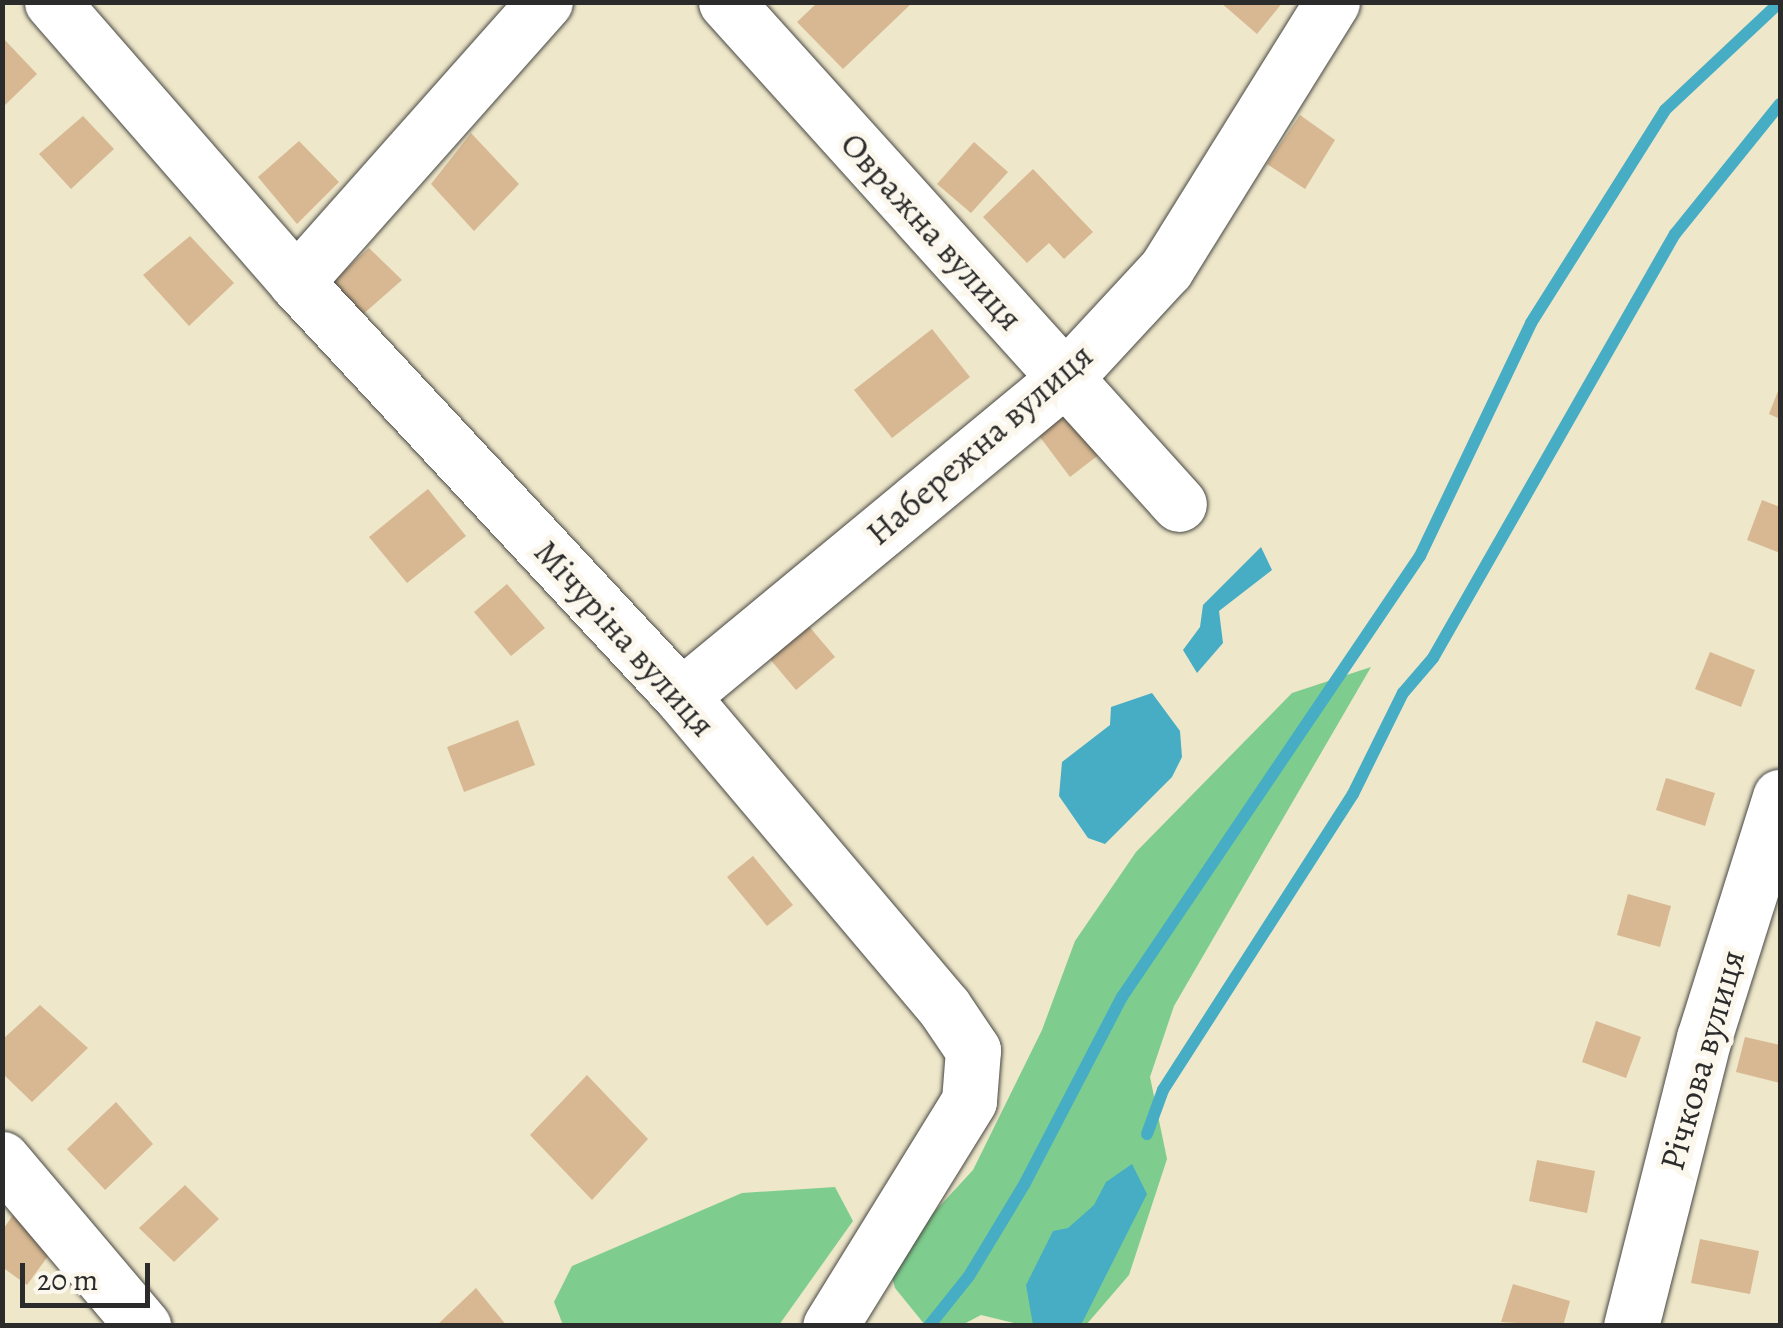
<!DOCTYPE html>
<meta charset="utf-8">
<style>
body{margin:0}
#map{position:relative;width:1783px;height:1328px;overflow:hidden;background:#eee7ca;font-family:Alegreya,serif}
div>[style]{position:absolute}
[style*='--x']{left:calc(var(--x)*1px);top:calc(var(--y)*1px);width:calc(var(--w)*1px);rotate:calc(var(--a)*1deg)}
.green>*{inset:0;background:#7ecd8e}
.water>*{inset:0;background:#46adc5}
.stream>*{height:12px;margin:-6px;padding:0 6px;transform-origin:6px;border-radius:6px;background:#46adc5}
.building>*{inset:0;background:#d7b892}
.roads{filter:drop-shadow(0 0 2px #484743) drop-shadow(0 0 2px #484743)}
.minor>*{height:55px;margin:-27.5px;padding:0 27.5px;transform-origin:27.5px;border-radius:27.5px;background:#fff}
span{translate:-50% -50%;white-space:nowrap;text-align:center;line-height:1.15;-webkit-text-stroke:10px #fbf7ec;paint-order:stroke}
.street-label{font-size:35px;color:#2b2b2b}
.frame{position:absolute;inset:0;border:5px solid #2b2b2b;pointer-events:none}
.scale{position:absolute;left:20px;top:1263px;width:130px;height:45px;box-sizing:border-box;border:5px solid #2b2b2b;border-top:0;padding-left:12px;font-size:30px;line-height:35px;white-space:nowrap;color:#2b2b2b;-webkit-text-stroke:8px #fbf7ec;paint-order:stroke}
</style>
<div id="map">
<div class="green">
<div style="clip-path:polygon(1371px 667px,1174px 1006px,1150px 1077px,1167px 1159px,1129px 1275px,1086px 1325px,1022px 1325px,981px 1315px,962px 1325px,925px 1325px,895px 1288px,888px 1262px,973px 1170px,1042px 1030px,1075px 941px,1136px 852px,1292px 693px)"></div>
<div style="clip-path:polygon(835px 1187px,853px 1221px,779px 1325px,563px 1325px,554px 1302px,572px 1266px,742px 1193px)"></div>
</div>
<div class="water">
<div style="clip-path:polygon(1261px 547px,1272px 570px,1219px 611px,1223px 643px,1197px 673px,1183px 650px,1200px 627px,1203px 605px)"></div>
<div style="clip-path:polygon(1152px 693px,1180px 731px,1182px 757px,1172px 777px,1105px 844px,1088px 838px,1059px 796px,1062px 762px,1110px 725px,1111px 707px)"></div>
<div style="clip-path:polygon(1132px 1164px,1147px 1194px,1081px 1325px,1033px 1325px,1026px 1285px,1053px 1231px,1068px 1228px,1094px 1205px,1106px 1182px)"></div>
</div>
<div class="stream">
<div style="--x:1147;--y:1134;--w:47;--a:-70"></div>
<div style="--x:1163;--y:1090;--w:352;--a:-57.3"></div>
<div style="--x:1353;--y:794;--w:113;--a:-63.7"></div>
<div style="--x:1403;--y:693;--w:46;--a:-49.4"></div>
<div style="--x:1433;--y:658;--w:488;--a:-60.3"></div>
<div style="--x:1675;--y:234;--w:167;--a:-51.1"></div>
<div style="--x:929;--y:1326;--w:64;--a:-51.3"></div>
<div style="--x:969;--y:1276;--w:106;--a:-58.9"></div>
<div style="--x:1024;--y:1185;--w:212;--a:-62.5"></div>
<div style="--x:1122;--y:997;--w:532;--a:-55.95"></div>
<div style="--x:1420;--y:556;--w:258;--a:-64.5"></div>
<div style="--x:1531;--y:323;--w:252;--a:-57.8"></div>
<div style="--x:1665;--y:110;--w:158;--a:-43.2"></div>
</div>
<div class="building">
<div style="clip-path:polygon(818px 2px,913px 2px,843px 69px,797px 22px)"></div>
<div style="clip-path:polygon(1220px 2px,1283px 2px,1257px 34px)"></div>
<div style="clip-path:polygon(2px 37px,37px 74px,2px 108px)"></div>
<div style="clip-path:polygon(1300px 115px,1335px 140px,1305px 189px,1267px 164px)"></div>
<div style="clip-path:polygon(83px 116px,114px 149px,71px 189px,39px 154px)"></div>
<div style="clip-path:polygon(471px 133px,519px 184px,474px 231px,431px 184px)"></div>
<div style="clip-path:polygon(299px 141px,339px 182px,297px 224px,258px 177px)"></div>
<div style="clip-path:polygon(974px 142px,1008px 172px,971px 213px,937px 184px)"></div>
<div style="clip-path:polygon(1033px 169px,1093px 232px,1064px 259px,1049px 243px,1027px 263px,983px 217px)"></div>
<div style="clip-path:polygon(190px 236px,234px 283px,189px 326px,143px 275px)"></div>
<div style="clip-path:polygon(369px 248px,402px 280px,361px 316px,330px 284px)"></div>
<div style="clip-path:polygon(932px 329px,970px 377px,892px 438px,854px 390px)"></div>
<div style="clip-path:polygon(1780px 386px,1780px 419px,1769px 414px)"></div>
<div style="clip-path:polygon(1072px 407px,1105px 450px,1070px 477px,1037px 433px)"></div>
<div style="clip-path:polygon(428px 489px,466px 536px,407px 583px,369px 537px)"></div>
<div style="clip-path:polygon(1762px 500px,1780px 507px,1780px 553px,1747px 540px)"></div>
<div style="clip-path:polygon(507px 584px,545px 628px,511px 656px,474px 612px)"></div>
<div style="clip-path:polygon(802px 618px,835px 657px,796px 690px,764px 652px)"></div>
<div style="clip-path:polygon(1710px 652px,1755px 670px,1741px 707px,1695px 689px)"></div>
<div style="clip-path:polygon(518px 720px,535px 765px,464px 792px,447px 747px)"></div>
<div style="clip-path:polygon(1666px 778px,1715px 793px,1705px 826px,1656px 810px)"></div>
<div style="clip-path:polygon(753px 856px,793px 905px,767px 926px,727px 877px)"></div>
<div style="clip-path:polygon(1628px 894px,1671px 906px,1660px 947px,1617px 935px)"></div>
<div style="clip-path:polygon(40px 1005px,88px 1048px,32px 1102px,2px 1073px,2px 1040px)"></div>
<div style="clip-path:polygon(1596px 1021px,1641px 1037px,1626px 1078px,1582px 1062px)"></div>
<div style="clip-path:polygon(1745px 1037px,1780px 1045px,1780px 1083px,1736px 1072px)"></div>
<div style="clip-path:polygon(587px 1075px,648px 1139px,592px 1200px,530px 1135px)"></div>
<div style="clip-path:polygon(116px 1102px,153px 1144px,105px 1190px,67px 1149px)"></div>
<div style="clip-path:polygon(1537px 1160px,1595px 1171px,1587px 1213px,1529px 1201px)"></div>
<div style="clip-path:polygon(185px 1185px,219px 1219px,174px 1262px,139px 1228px)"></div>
<div style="clip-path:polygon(13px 1215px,56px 1245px,27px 1285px,2px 1267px,2px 1231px)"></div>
<div style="clip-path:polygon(1700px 1239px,1759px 1251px,1750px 1294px,1691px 1283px)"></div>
<div style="clip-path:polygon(1513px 1284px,1570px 1301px,1563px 1326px,1501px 1322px)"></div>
<div style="clip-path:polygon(476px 1288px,507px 1326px,436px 1326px)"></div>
</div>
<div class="roads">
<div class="minor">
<div style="--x:52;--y:2;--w:371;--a:48.9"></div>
<div style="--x:296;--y:282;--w:565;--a:47.08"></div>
<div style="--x:681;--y:696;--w:407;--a:49.8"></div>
<div style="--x:944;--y:1007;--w:52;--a:56"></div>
<div style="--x:973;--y:1050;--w:51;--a:94.5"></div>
<div style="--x:969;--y:1101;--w:264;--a:121.7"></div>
<div style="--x:726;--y:2;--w:676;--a:47.94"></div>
<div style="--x:296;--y:282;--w:375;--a:-48.4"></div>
<div style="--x:681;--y:696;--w:499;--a:-39.6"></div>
<div style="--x:1065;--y:378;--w:149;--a:-47.2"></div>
<div style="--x:1166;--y:269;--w:314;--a:-58.1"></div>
<div style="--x:2;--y:1159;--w:219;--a:49.8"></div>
<div style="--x:1631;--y:1326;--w:297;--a:-75.8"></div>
<div style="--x:1704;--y:1038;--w:253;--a:-72.5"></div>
</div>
</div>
<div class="street-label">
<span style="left:932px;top:231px;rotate:48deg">Овражна вулиця</span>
<span style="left:979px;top:444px;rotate:-41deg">Набережна вулиця</span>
<span style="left:625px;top:638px;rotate:48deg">Мічуріна вулиця</span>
<span style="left:1702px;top:1060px;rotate:-74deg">Річкова вулиця</span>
</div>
<div class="frame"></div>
<div class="scale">20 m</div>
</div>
